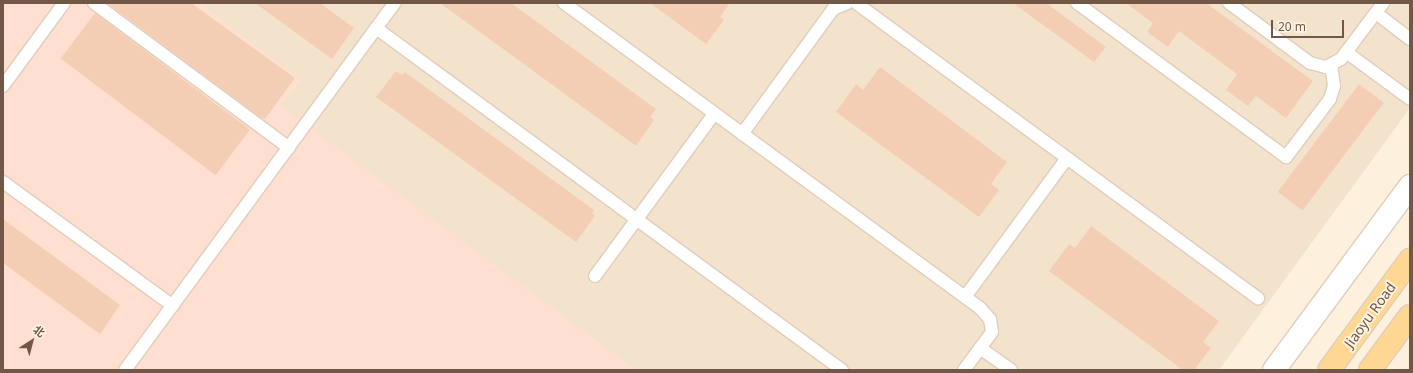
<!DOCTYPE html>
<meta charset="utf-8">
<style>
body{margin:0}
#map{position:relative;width:1413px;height:373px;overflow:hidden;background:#fdf1dd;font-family:"Noto Sans","Noto Sans SC",sans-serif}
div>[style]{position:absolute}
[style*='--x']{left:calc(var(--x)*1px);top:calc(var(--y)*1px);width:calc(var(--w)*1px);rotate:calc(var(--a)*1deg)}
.residential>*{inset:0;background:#f4e3cc}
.commercial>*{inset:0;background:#fedfd0}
.building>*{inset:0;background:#f3ceb4;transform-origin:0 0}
.roads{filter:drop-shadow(1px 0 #e0cdba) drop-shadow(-1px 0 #e0cdba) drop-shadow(0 1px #e0cdba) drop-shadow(0 -1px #e0cdba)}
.lane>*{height:12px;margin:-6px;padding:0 6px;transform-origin:6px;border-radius:6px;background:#fff}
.street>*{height:22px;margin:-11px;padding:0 11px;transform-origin:11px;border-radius:11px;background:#fff}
.primary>*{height:22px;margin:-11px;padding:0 11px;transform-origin:11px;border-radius:11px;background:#fed893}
span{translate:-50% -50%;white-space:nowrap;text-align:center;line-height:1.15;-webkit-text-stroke:3.5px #fff5e4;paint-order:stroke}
.street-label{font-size:14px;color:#725646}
.frame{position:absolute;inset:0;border:4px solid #725646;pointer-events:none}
.north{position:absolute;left:12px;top:321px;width:40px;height:40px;-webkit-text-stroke:3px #fff5e4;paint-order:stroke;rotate:36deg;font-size:11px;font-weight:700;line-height:16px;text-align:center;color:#725646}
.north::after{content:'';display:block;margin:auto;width:14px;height:18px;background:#725646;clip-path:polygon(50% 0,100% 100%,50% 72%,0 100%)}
.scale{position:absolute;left:1271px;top:20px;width:73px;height:18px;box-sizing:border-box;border:2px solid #725646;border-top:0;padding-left:5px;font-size:12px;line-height:14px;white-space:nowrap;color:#725646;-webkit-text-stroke:3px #fff5e4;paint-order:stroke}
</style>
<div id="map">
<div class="residential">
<div style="clip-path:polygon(198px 3px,1410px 3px,1410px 108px,1219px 370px,635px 370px,280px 106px,300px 80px)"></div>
</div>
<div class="commercial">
<div style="clip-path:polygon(3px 3px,198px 3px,300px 79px,281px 106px,635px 370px,3px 370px)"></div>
</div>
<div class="building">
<div style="clip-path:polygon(107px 3px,191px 3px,295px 78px,265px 119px,260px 117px)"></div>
<div style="clip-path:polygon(255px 3px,320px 3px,354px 28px,332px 59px)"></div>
<div style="clip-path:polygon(440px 3px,511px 3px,656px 109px,650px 117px,654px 120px,636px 146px)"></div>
<div style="clip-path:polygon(650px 3px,730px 3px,720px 17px,724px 20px,706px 44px)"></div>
<div style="clip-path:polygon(1013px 3px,1046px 3px,1106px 47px,1094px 62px)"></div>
<div style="clip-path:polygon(1126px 3px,1206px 3px,1313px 81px,1286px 118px,1256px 96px,1248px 106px,1226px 90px,1237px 74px,1179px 31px,1168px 47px,1147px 32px,1153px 23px)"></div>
<div style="left:95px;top:13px;width:194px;height:57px;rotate:37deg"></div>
<div style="clip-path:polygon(880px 67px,1007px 162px,991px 184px,999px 190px,979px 217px,836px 112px,856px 84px,863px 90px)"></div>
<div style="clip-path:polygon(396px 71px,402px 75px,405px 72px,594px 210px,592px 213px,595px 216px,576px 242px,376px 97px)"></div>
<div style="left:1359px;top:84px;width:31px;height:135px;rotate:37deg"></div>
<div style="clip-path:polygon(3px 219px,120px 305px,100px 334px,3px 263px)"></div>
<div style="clip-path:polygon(1091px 226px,1219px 321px,1203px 342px,1211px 348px,1194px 370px,1183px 370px,1049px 271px,1069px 244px,1075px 248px)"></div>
</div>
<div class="roads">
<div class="lane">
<div style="--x:94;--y:3;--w:243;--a:36.6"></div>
<div style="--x:564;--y:3;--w:516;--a:36.25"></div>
<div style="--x:980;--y:308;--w:15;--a:48"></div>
<div style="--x:990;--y:319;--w:13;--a:81"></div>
<div style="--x:992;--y:332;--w:47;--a:126.4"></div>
<div style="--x:856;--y:3;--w:499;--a:36.3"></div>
<div style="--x:1077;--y:3;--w:260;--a:36.4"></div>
<div style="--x:1286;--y:157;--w:73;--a:-52.8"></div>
<div style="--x:1330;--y:99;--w:14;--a:-73"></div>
<div style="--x:1334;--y:86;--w:21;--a:-98"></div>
<div style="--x:1229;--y:3;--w:101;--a:36.5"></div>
<div style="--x:1310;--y:63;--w:16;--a:14"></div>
<div style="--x:1326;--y:67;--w:17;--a:-28"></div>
<div style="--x:1341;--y:59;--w:70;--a:-53.1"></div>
<div style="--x:1376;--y:13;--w:43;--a:37.4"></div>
<div style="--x:376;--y:28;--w:578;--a:36.28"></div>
<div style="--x:1346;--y:52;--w:79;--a:36.3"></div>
<div style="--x:3;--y:86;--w:103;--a:-53.7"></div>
<div style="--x:742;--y:134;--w:155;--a:-53.9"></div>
<div style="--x:833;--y:9;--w:15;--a:-23"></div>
<div style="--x:3;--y:182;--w:210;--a:36.1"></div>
<div style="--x:595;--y:276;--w:201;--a:-53.7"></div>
<div style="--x:965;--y:297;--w:172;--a:-53.7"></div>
<div style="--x:980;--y:348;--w:38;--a:35"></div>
<div style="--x:125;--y:370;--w:456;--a:-53.7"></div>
</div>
<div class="street">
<div style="--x:1274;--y:370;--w:229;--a:-53.5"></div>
</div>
<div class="primary">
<div style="--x:1329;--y:370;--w:137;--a:-53.6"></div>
<div style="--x:1370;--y:370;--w:67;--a:-53.5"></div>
</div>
</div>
<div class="street-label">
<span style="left:1370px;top:315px;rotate:-54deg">Jiaoyu Road</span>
</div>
<div class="frame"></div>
<div class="north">北</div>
<div class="scale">20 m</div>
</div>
